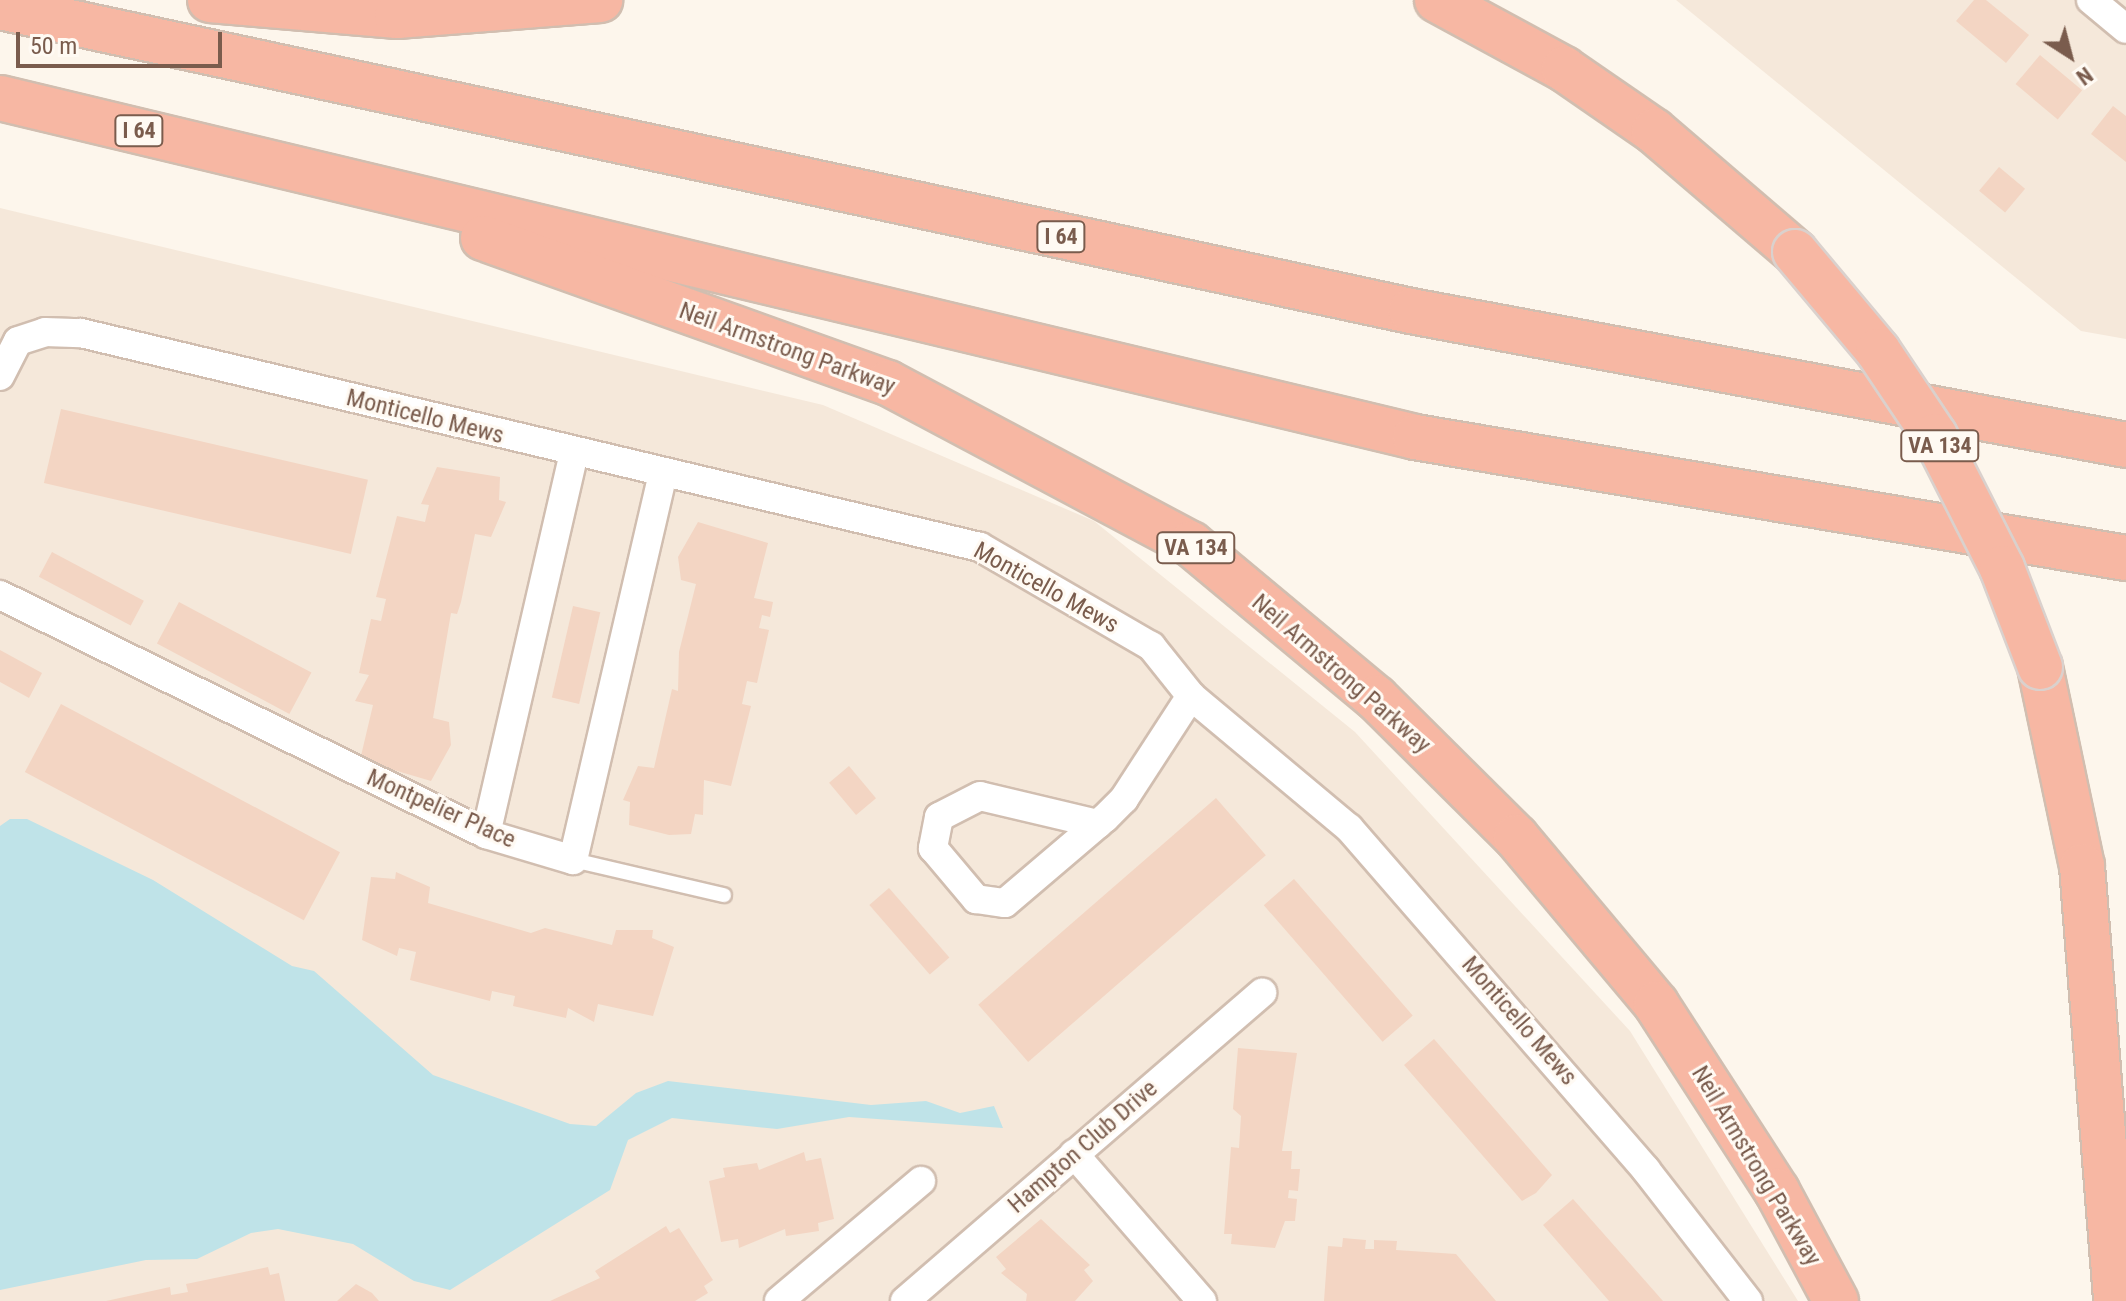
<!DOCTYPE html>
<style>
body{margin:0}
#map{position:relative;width:2126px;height:1301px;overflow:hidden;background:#fdf6ec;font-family:"Roboto Condensed",sans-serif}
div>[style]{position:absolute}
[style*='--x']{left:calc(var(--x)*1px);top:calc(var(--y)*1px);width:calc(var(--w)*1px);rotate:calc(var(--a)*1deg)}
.residential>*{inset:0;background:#f5e8da}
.water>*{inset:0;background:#bfe3e8}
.building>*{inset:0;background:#f3d5c3;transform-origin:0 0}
.roads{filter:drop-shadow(2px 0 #d1beb0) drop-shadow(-2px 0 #d1beb0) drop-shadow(0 2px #d1beb0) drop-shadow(0 -2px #d1beb0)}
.service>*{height:14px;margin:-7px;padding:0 7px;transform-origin:7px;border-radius:7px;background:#fff}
.minor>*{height:28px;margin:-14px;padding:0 14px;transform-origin:14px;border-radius:14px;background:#fff}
.motorway>*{height:44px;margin:-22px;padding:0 22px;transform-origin:22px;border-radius:22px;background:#f7b7a3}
.bridges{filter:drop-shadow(2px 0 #dad1cd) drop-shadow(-2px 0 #dad1cd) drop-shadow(0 2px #dad1cd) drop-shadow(0 -2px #dad1cd)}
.motorway-bridge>*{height:44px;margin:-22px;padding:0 22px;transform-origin:22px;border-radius:22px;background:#f7b7a3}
span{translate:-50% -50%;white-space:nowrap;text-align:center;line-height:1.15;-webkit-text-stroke:6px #fffaf3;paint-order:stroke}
.shield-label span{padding:2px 6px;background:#fffaf3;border:2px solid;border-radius:6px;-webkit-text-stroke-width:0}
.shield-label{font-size:22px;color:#7a5c4d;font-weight:700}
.street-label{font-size:24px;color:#7a5c4d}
.north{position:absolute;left:2030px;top:16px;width:80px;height:80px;-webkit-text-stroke:6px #fffaf3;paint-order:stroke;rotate:144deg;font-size:22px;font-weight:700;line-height:32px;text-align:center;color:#7a5c4d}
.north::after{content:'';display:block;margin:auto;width:28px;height:36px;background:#7a5c4d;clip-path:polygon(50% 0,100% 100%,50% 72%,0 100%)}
.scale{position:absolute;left:16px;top:32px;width:206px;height:36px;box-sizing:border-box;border:4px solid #7a5c4d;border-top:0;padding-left:10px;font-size:24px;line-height:28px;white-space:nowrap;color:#7a5c4d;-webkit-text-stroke:6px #fffaf3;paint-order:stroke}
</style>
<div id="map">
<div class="residential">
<div style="clip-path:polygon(1676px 0,2126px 0,2126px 339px,2081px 331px)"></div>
<div style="clip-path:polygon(0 208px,823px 405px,1094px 521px,1355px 732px,1630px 1031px,1798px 1301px,0 1301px)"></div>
</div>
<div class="water">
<div style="clip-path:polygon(10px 819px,27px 819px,153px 880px,292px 966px,314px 971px,433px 1075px,570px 1124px,596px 1126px,636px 1093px,668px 1081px,871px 1105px,926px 1101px,960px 1113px,994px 1106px,1003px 1128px,849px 1117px,777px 1129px,672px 1118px,628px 1140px,610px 1190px,450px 1290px,414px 1281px,353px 1244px,278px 1229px,251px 1233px,197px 1259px,146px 1260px,0 1290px,0 826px)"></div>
</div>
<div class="building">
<div style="clip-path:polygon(1974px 0,1986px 0,2029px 35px,2006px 63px,1956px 21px)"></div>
<div style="left:2040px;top:55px;width:55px;height:38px;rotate:40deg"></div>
<div style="clip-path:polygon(2113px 106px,2126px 116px,2126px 162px,2091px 134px)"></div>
<div style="left:1999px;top:167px;width:34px;height:31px;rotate:40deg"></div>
<div style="left:61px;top:409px;width:315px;height:76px;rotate:13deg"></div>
<div style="clip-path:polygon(437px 467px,500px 477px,499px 500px,506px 502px,491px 537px,475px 534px,461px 602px,457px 614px,451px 613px,433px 718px,449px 722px,451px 745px,431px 781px,360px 760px,373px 705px,355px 701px,369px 675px,359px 673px,371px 619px,381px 621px,386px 599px,376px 597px,397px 516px,425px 522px,429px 505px,421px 504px)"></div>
<div style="clip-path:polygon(698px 522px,768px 543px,754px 598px,773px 602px,770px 617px,762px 615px,759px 628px,769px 630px,757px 683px,747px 681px,742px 704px,751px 706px,731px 786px,704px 780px,703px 815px,695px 814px,691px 834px,669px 835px,629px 825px,630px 802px,623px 800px,638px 766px,654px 768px,672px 689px,678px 691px,679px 652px,696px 584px,681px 580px,678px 557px)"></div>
<div style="left:52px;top:552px;width:104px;height:28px;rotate:28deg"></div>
<div style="left:179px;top:602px;width:150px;height:47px;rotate:28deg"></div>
<div style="left:573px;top:606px;width:28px;height:94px;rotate:13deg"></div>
<div style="clip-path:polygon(0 650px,42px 673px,29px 698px,0 682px)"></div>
<div style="left:61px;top:704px;width:316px;height:77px;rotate:28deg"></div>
<div style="left:849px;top:766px;width:42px;height:26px;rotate:50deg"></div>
<div style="left:1216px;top:798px;width:76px;height:315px;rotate:49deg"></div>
<div style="clip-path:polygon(396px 872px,430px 887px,428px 903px,531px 933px,545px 928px,612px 945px,616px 930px,653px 930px,652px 938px,674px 947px,653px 1016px,598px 1004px,594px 1022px,568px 1008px,566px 1018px,513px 1006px,515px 996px,492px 991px,490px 1001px,410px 980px,416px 952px,399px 948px,397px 956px,362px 940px,371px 877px,395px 879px)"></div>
<div style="left:1294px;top:879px;width:181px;height:40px;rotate:49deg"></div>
<div style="left:889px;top:888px;width:92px;height:26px;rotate:49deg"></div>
<div style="clip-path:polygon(1434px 1039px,1552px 1175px,1536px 1193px,1522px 1201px,1404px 1065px)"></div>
<div style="clip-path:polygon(1238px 1048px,1297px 1053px,1282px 1151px,1292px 1151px,1291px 1169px,1300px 1169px,1298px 1191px,1289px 1190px,1288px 1198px,1297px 1199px,1295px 1221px,1285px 1221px,1275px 1248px,1231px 1244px,1232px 1234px,1224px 1234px,1231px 1147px,1239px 1148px,1241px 1116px,1233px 1109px)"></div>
<div style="clip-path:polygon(804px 1152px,806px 1161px,821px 1158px,834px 1219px,818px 1223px,819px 1231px,786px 1236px,785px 1229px,739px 1248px,738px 1239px,721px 1242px,709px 1181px,725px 1177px,723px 1168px,757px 1163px,759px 1170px)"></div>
<div style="clip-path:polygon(1573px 1199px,1663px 1301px,1609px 1301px,1543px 1225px)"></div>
<div style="clip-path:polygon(1041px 1219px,1090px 1265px,1084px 1270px,1093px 1281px,1075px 1301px,1026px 1301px,1027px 1294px,1001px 1273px,1006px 1269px,996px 1257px)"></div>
<div style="clip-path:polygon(666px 1226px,670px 1233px,679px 1228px,713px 1280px,704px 1286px,708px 1293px,695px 1301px,550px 1301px,600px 1278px,595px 1271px)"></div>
<div style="clip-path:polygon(1343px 1238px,1366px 1240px,1365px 1249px,1374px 1249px,1374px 1240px,1397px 1241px,1396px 1250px,1456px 1254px,1496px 1301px,1507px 1301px,1324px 1301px,1328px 1246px,1342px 1247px)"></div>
<div style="clip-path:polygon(268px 1267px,270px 1275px,279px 1273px,285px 1301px,106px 1301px,170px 1287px,171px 1295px,188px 1292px,186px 1284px)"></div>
<div style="clip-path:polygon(356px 1284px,372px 1293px,379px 1301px,337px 1301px)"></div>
</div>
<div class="roads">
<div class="service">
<div style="--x:573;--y:860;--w:155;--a:13.1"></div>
</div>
<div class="minor">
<div style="--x:2091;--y:0;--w:45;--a:39.6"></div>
<div style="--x:0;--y:376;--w:39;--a:-63"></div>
<div style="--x:18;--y:341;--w:28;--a:-18"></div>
<div style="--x:45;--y:332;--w:36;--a:2"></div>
<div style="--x:81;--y:333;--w:924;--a:13.39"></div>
<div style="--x:980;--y:547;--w:198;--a:30.1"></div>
<div style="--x:1151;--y:646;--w:64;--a:51.3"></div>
<div style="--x:1191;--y:696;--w:206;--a:39.9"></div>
<div style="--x:1349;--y:828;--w:453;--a:49"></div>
<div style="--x:1646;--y:1170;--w:166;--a:52.1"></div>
<div style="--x:0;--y:595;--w:542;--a:26.19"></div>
<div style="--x:486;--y:834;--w:91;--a:16.6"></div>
<div style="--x:573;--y:860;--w:396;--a:-76.9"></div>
<div style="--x:1098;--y:824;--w:121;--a:-166.7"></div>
<div style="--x:980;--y:796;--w:46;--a:152.9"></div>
<div style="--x:939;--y:817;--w:32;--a:101"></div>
<div style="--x:933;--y:848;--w:67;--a:49.9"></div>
<div style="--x:976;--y:899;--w:29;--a:8"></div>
<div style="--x:1005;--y:903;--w:131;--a:-40.4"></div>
<div style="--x:1105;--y:818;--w:27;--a:-45"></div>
<div style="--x:1124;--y:799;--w:123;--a:-57"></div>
<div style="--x:486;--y:834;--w:391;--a:-77"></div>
<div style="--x:1074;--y:1154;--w:195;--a:49"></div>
<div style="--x:779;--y:1301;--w:186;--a:-40.2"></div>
<div style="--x:905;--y:1301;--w:472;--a:-40.8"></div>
</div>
<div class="motorway">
<div style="--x:210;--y:0;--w:188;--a:4.9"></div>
<div style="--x:397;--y:16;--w:204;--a:-4.5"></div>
<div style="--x:1437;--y:0;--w:145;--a:28.5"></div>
<div style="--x:1564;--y:69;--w:109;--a:34.6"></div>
<div style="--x:1654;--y:131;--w:186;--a:40.6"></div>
<div style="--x:0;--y:7;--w:1443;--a:12.16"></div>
<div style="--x:1411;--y:311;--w:727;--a:10.61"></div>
<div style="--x:0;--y:98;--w:1455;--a:13.47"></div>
<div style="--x:1415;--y:437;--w:721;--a:9.66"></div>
<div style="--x:483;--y:238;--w:430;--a:19.7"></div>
<div style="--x:888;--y:383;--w:343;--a:28"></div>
<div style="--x:1191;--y:544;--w:241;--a:39.8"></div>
<div style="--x:1376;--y:698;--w:197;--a:44.8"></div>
<div style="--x:1516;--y:837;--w:218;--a:50"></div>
<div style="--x:1656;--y:1004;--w:223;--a:57.1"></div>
<div style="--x:1777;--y:1191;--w:125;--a:61.8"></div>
<div style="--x:2040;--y:667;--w:203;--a:78.1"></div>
<div style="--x:2082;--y:866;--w:436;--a:85.5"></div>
</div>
</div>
<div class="bridges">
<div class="motorway-bridge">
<div style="--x:1795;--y:252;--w:129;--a:50"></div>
<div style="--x:1878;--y:351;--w:102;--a:56.2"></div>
<div style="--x:1935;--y:436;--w:148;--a:63.1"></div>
<div style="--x:2002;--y:568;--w:106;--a:69"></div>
</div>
</div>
<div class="shield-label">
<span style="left:139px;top:131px">I 64</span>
<span style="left:1061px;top:237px">I 64</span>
<span style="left:1940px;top:446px">VA 134</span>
<span style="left:1196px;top:548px">VA 134</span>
</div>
<div class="street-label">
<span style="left:787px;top:349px;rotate:20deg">Neil Armstrong Parkway</span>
<span style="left:425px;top:417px;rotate:14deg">Monticello Mews</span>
<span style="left:1046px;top:588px;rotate:29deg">Monticello Mews</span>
<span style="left:1341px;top:674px;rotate:41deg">Neil Armstrong Parkway</span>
<span style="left:441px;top:809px;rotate:24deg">Montpelier Place</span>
<span style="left:1519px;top:1021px;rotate:49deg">Monticello Mews</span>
<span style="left:1083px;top:1147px;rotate:-41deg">Hampton Club Drive</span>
<span style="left:1756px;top:1166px;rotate:59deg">Neil Armstrong Parkway</span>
</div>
<div class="north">N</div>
<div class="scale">50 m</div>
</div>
